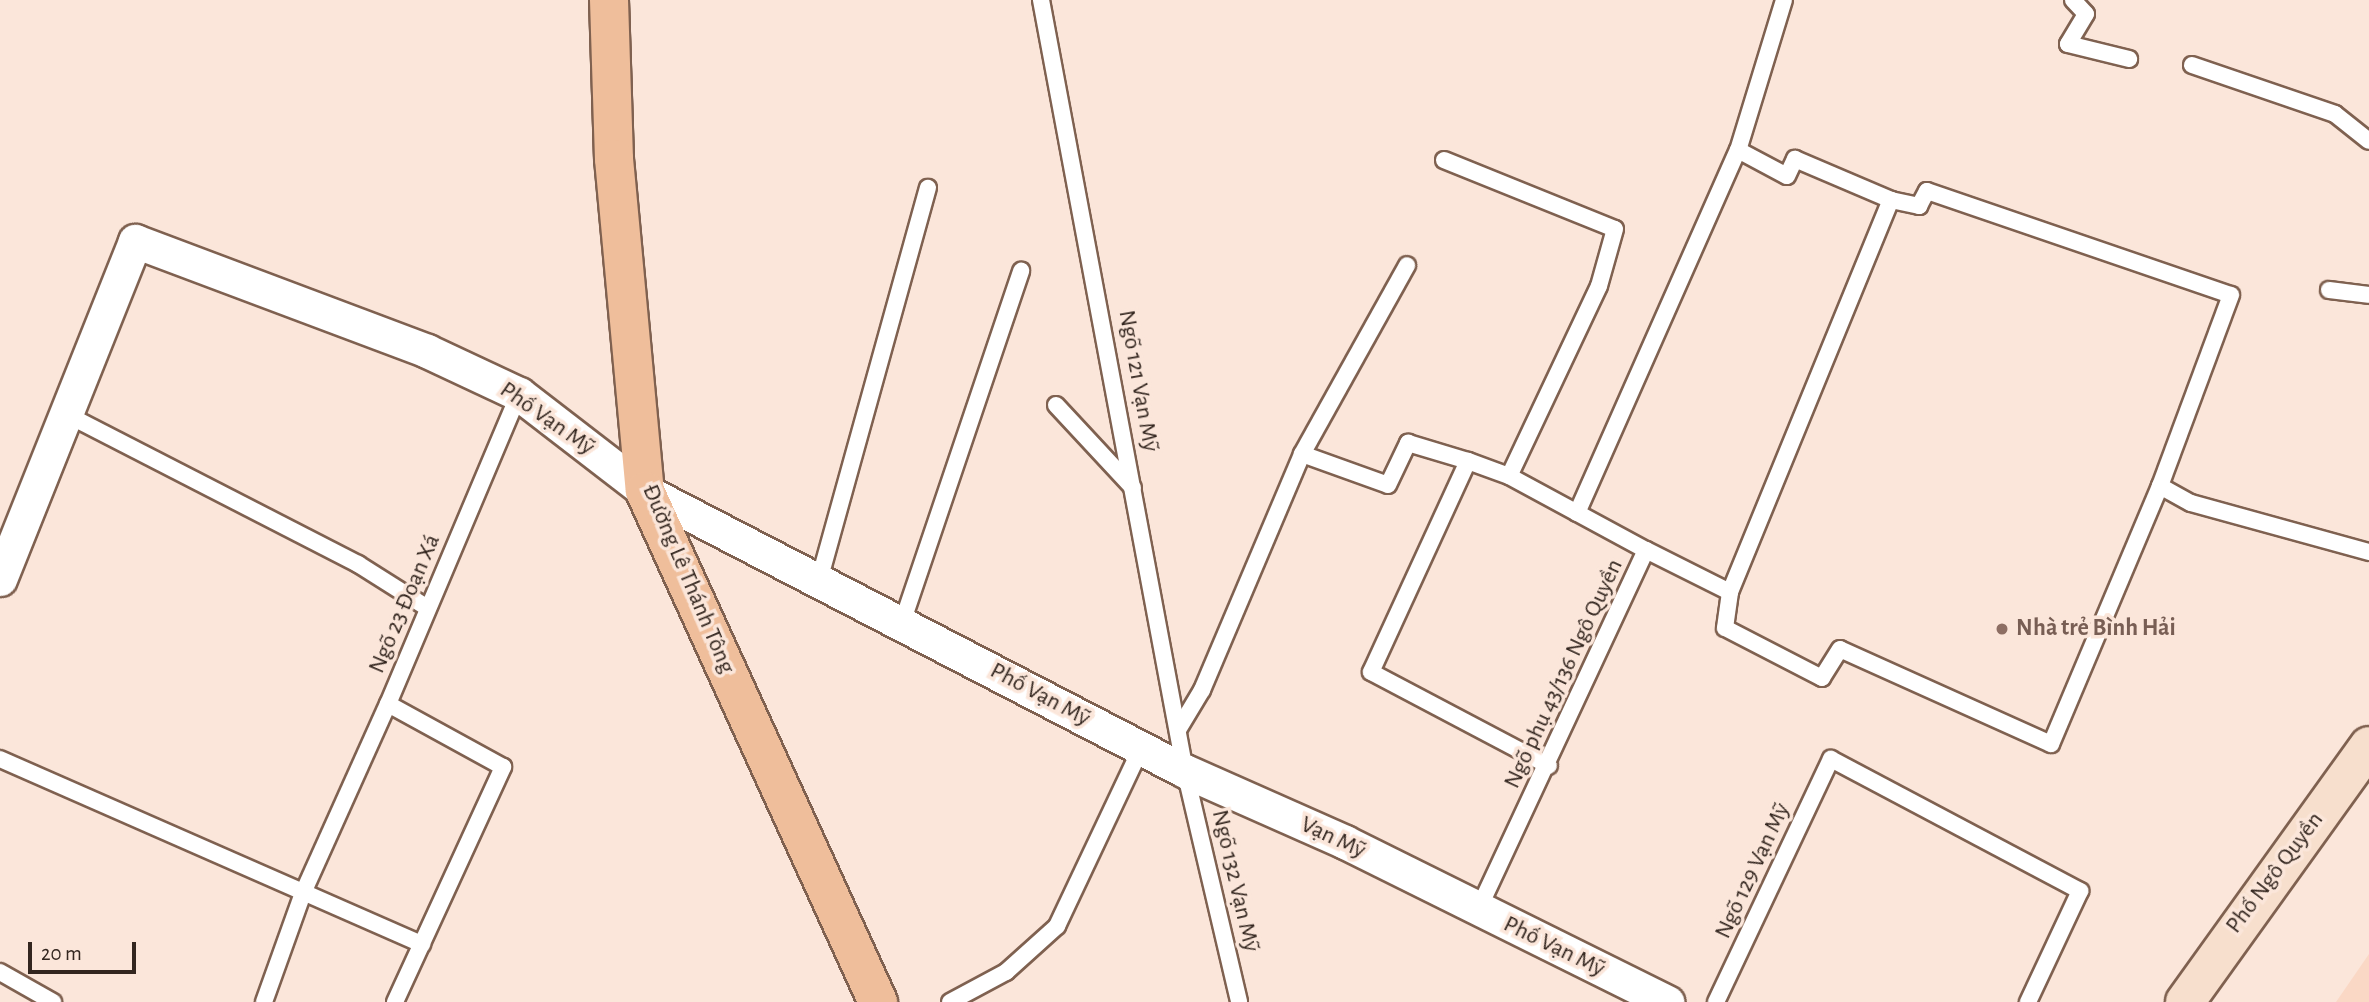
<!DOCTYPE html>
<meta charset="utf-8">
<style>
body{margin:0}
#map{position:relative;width:2369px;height:1002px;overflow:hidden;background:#fbe6da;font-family:"Alegreya Sans",sans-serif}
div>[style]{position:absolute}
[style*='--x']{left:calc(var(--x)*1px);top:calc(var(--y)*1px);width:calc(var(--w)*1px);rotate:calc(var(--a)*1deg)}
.built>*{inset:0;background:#fad8c5}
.roads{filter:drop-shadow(2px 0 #7f6150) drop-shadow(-2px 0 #7f6150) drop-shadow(0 2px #7f6150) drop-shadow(0 -2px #7f6150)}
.lane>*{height:16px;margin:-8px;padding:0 8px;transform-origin:8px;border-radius:8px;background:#fff}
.street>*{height:33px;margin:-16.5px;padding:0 16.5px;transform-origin:16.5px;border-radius:16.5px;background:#fff}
.secondary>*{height:38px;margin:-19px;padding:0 19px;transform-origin:19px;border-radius:19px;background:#f7dfcd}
.primary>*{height:38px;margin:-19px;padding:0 19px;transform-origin:19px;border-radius:19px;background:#efbe9b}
.dots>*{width:19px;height:19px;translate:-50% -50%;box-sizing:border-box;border:4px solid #fbe6da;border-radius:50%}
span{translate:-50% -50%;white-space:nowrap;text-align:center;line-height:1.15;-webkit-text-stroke:7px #fbe6da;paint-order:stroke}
.street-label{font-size:24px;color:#33261f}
.education-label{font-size:24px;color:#785e54;font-weight:700}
.left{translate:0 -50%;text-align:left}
.scale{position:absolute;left:28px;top:942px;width:108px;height:32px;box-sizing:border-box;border:4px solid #33261f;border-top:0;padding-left:9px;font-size:21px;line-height:24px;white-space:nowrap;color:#33261f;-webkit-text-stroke:5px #fbe6da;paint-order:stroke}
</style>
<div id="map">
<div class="built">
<div style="clip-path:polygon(2369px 954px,2369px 1002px,2336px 1002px)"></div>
</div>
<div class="roads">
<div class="lane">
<div style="--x:1041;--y:0;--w:784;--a:79.42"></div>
<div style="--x:1185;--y:771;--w:237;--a:76.8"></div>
<div style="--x:1784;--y:0;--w:157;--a:107"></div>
<div style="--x:1738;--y:150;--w:55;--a:28"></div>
<div style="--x:1787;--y:176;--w:19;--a:-65"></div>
<div style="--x:1795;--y:159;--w:104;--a:23.1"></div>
<div style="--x:2073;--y:0;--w:19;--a:47"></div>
<div style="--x:2086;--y:14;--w:35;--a:121"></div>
<div style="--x:2068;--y:44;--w:63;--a:13.8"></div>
<div style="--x:2192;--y:65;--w:151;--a:18.9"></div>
<div style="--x:2335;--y:114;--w:43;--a:38.5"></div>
<div style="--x:1444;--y:160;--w:184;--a:22"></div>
<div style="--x:1615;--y:229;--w:59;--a:105.7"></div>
<div style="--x:1599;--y:286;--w:210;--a:115.3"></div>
<div style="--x:1509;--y:476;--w:156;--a:28.4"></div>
<div style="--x:1646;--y:550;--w:398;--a:115"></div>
<div style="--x:2329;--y:290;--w:40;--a:7.1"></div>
<div style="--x:1056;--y:405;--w:113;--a:47.1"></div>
<div style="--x:64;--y:413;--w:331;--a:27.2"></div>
<div style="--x:358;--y:564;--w:80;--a:32.3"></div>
<div style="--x:1302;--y:454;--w:91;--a:19.8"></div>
<div style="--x:1388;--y:485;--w:47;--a:-64.5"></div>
<div style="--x:1408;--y:443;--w:63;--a:16.7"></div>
<div style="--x:1509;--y:476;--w:44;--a:-159.9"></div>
<div style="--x:1468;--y:461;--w:232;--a:114.7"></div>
<div style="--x:1371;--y:672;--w:201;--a:27.8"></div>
<div style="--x:2160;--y:486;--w:35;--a:29"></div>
<div style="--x:2191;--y:503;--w:185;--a:15.4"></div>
<div style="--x:1577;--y:513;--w:397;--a:-66.1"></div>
<div style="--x:1646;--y:550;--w:94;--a:26.6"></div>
<div style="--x:1730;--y:592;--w:424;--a:-67.7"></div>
<div style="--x:1891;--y:200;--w:29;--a:12"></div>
<div style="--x:1919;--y:206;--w:17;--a:-62"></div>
<div style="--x:1927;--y:191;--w:321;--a:18.9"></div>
<div style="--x:2231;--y:295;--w:204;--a:110.4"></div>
<div style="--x:2160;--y:486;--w:280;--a:112.9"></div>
<div style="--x:2051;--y:744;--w:231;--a:-155.8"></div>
<div style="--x:1840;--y:649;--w:34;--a:122"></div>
<div style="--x:1822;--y:678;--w:109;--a:-152.7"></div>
<div style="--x:1725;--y:628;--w:36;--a:-82"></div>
<div style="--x:820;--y:577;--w:404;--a:-74.5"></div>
<div style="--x:902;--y:623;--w:372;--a:-71.3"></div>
<div style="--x:1178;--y:730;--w:47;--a:-59"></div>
<div style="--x:1202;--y:690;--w:256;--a:-67"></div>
<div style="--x:1302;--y:454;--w:216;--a:-60.9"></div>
<div style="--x:0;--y:759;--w:461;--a:23.7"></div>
<div style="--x:0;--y:972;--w:61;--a:29.5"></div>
<div style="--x:264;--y:1002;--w:116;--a:-70.3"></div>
<div style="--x:303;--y:893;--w:207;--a:-65.8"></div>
<div style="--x:395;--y:1002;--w:259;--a:-65.3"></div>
<div style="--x:503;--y:767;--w:131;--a:-151.3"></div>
<div style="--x:388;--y:704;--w:337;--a:-67.1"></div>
<div style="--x:950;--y:1002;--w:64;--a:-28.2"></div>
<div style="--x:1006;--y:972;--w:69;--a:-42"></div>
<div style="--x:1057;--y:926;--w:197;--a:-64.7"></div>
<div style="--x:1716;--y:1002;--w:269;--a:-64.7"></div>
<div style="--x:1831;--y:759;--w:282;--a:27.9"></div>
<div style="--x:2080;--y:891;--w:123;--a:115.1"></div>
</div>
<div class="street">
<div style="--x:0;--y:579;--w:364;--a:-68.2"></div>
<div style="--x:135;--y:241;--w:312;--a:20.6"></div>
<div style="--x:427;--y:351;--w:102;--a:25.1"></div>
<div style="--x:519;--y:394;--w:159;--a:37.6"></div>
<div style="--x:645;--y:491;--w:608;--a:27.41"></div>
<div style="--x:1185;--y:771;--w:175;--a:23.9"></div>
<div style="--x:1345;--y:842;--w:360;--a:26.4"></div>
</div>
<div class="secondary">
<div style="--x:2185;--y:1002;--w:315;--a:-54.3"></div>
</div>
<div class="primary">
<div style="--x:609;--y:0;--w:159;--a:88.2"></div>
<div style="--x:614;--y:159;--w:333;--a:84.7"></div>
<div style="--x:645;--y:491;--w:562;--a:65.49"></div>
</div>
</div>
<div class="dots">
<div style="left:2002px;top:629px;background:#8d6e63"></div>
</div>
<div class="street-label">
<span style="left:1138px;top:381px;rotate:80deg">Ngõ 121 Vạn Mỹ</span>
<span style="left:547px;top:419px;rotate:35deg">Phố Vạn Mỹ</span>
<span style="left:688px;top:579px;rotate:67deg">Đường Lê Thánh Tông</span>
<span style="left:405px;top:604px;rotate:-67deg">Ngõ 23 Đoạn Xá</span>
<span style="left:1564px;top:674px;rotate:-65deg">Ngõ phụ 43/136 Ngô Quyền</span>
<span style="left:1040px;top:695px;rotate:28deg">Phố Vạn Mỹ</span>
<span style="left:1333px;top:838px;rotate:25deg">Vạn Mỹ</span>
<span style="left:1753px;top:871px;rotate:-65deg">Ngõ 129 Vạn Mỹ</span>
<span style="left:2275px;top:873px;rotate:-53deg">Phố Ngô Quyền</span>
<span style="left:1235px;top:881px;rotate:77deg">Ngõ 132 Vạn Mỹ</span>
<span style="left:1554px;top:947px;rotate:26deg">Phố Vạn Mỹ</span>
</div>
<div class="education-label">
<span class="left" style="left:2016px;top:629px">Nhà trẻ Bình Hải</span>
</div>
<div class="scale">20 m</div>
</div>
